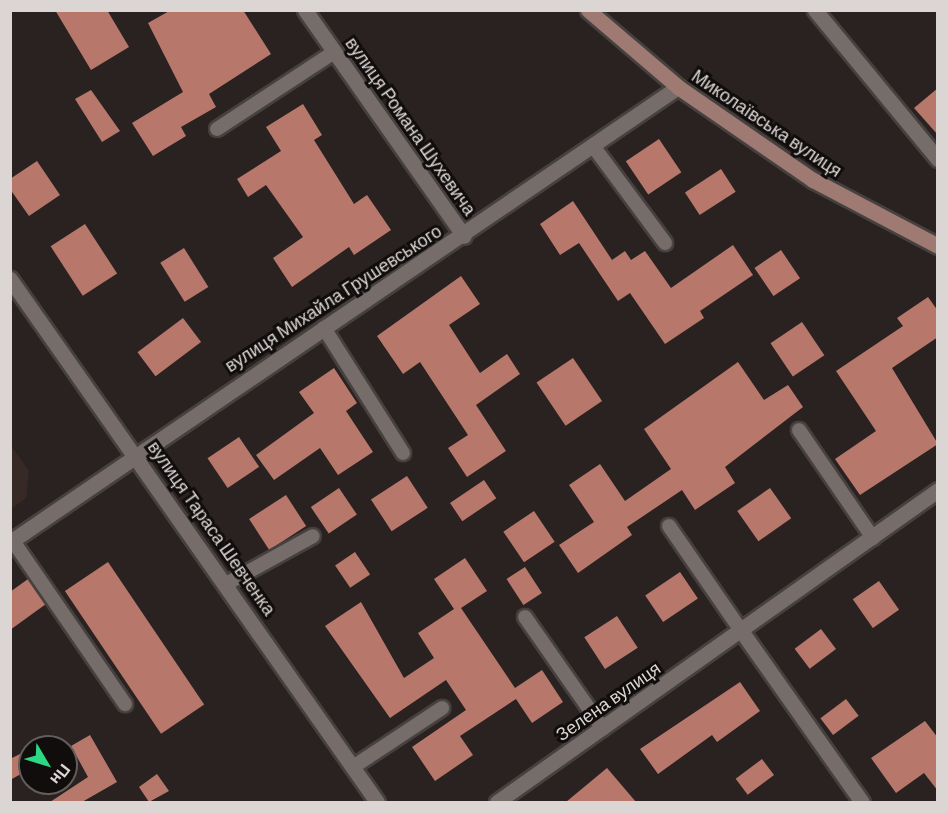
<!DOCTYPE html>
<meta charset="utf-8">
<style>
body{margin:0}
#map{position:relative;width:948px;height:813px;overflow:hidden;background:#2a2221;font-family:Barlow,sans-serif}
div>[style]{position:absolute}
[style*='--x']{left:calc(var(--x)*1px);top:calc(var(--y)*1px);width:calc(var(--w)*1px);rotate:calc(var(--a)*1deg)}
.built>*{inset:0;background:#372926}
.building>*{inset:0;background:#b7786b;transform-origin:0 0}
.roads{filter:drop-shadow(2px 0 #46413f) drop-shadow(-2px 0 #46413f) drop-shadow(0 2px #46413f) drop-shadow(0 -2px #46413f)}
.service>*{height:14px;margin:-7px;padding:0 7px;transform-origin:7px;border-radius:7px;background:#766c6a}
.minor>*{height:15px;margin:-7.5px;padding:0 7.5px;transform-origin:7.5px;border-radius:7.5px;background:#766c6a}
.secondary>*{height:15px;margin:-7.5px;padding:0 7.5px;transform-origin:7.5px;border-radius:7.5px;background:#9e7a72}
span{translate:-50% -50%;white-space:nowrap;text-align:center;line-height:1.15;-webkit-text-stroke:6px #100d0c;paint-order:stroke}
.street-label{font-size:18px;color:#dbd6d4}
.frame{position:absolute;inset:0;border:12px solid #dbd6d4;pointer-events:none}
.north{position:absolute;left:18px;top:735px;width:60px;height:60px;box-sizing:border-box;background:#100d0c;border:2px solid #615d5c;border-radius:50%;rotate:128deg;font-size:16px;font-weight:700;line-height:24px;text-align:center;color:#dbd6d4}
.north::after{content:'';display:block;margin:auto;width:21px;height:27px;background:#2cd884;clip-path:polygon(50% 0,100% 100%,50% 72%,0 100%)}
</style>
<div id="map">
<div class="built">
<div style="clip-path:polygon(10px 444px,29px 471px,26px 498px,11px 509px)"></div>
</div>
<div class="building">
<div style="clip-path:polygon(55px 10px,107px 10px,129px 47px,91px 70px)"></div>
<div style="clip-path:polygon(171px 10px,243px 10px,271px 54px,209px 94px,216px 107px,181px 127px,186px 136px,153px 156px,132px 123px,183px 92px,148px 23px)"></div>
<div style="clip-path:polygon(938px 88px,938px 135px,914px 108px)"></div>
<div style="clip-path:polygon(91px 90px,120px 131px,102px 142px,75px 99px)"></div>
<div style="clip-path:polygon(303px 104px,322px 135px,314px 140px,354px 204px,367px 195px,391px 230px,354px 255px,349px 247px,292px 287px,273px 258px,303px 237px,266px 185px,248px 197px,237px 179px,281px 151px,266px 127px)"></div>
<div style="left:659px;top:139px;width:40px;height:40px;rotate:56deg"></div>
<div style="clip-path:polygon(37px 161px,60px 195px,29px 216px,10px 189px,10px 179px)"></div>
<div style="left:721px;top:169px;width:27px;height:43px;rotate:57deg"></div>
<div style="clip-path:polygon(573px 201px,612px 260px,625px 251px,631px 260px,645px 251px,671px 288px,733px 245px,753px 275px,700px 311px,704px 318px,665px 344px,630px 293px,618px 301px,579px 243px,560px 255px,540px 224px)"></div>
<div style="left:85px;top:224px;width:59px;height:41px;rotate:57deg"></div>
<div style="left:184px;top:248px;width:46px;height:28px;rotate:58deg"></div>
<div style="left:781px;top:250px;width:34px;height:32px;rotate:56deg"></div>
<div style="clip-path:polygon(461px 276px,480px 304px,449px 325px,480px 373px,507px 354px,520px 374px,476px 405px,506px 451px,467px 477px,448px 448px,468px 435px,420px 362px,403px 374px,377px 336px)"></div>
<div style="clip-path:polygon(928px 297px,938px 311px,938px 337px,892px 368px,938px 444px,860px 495px,835px 459px,876px 431px,836px 371px,903px 326px,897px 318px)"></div>
<div style="left:183px;top:318px;width:30px;height:57px;rotate:53deg"></div>
<div style="left:802px;top:322px;width:40px;height:38px;rotate:56deg"></div>
<div style="left:573px;top:358px;width:52px;height:44px;rotate:56deg"></div>
<div style="clip-path:polygon(738px 362px,764px 400px,788px 385px,803px 407px,725px 467px,735px 483px,695px 510px,682px 490px,627px 527px,632px 535px,578px 573px,559px 545px,594px 522px,569px 485px,600px 464px,625px 501px,671px 469px,644px 429px)"></div>
<div style="clip-path:polygon(334px 368px,357px 403px,346px 411px,373px 452px,338px 475px,320px 448px,274px 480px,256px 455px,314px 413px,299px 392px)"></div>
<div style="left:239px;top:437px;width:36px;height:38px;rotate:56deg"></div>
<div style="left:407px;top:476px;width:38px;height:43px;rotate:57deg"></div>
<div style="left:484px;top:480px;width:22px;height:41px;rotate:56deg"></div>
<div style="left:339px;top:488px;width:32px;height:34px;rotate:56deg"></div>
<div style="left:770px;top:488px;width:37px;height:40px;rotate:55deg"></div>
<div style="left:286px;top:495px;width:37px;height:44px;rotate:57deg"></div>
<div style="left:534px;top:511px;width:37px;height:37px;rotate:56deg"></div>
<div style="left:355px;top:552px;width:27px;height:24px;rotate:56deg"></div>
<div style="clip-path:polygon(465px 558px,487px 591px,461px 608px,515px 688px,542px 670px,563px 702px,532px 723px,516px 699px,460px 736px,473px 755px,435px 781px,412px 747px,466px 710px,446px 680px,390px 718px,325px 626px,361px 602px,404px 678px,434px 658px,418px 633px,454px 609px,434px 579px)"></div>
<div style="left:108px;top:562px;width:172px;height:52px;rotate:56deg"></div>
<div style="left:525px;top:567px;width:31px;height:22px;rotate:57deg"></div>
<div style="left:680px;top:572px;width:32px;height:42px;rotate:56deg"></div>
<div style="clip-path:polygon(28px 579px,46px 604px,10px 630px,10px 592px)"></div>
<div style="left:879px;top:581px;width:35px;height:32px;rotate:55deg"></div>
<div style="left:617px;top:616px;width:38px;height:39px;rotate:57deg"></div>
<div style="left:821px;top:629px;width:25px;height:33px;rotate:53deg"></div>
<div style="clip-path:polygon(740px 682px,760px 711px,717px 742px,712px 735px,658px 774px,640px 749px)"></div>
<div style="left:846px;top:699px;width:21px;height:32px;rotate:53deg"></div>
<div style="clip-path:polygon(925px 721px,938px 738px,938px 791px,924px 773px,896px 793px,871px 758px)"></div>
<div style="clip-path:polygon(90px 735px,117px 782px,82px 802px,50px 802px,88px 777px,71px 746px)"></div>
<div style="clip-path:polygon(30px 749px,30px 769px,10px 780px,10px 759px)"></div>
<div style="left:762px;top:759px;width:20px;height:33px;rotate:53deg"></div>
<div style="clip-path:polygon(607px 768px,636px 802px,566px 802px)"></div>
<div style="clip-path:polygon(157px 774px,169px 791px,149px 802px,139px 787px)"></div>
</div>
<div class="roads">
<div class="service">
<div style="--x:217;--y:129;--w:140;--a:-33.3"></div>
<div style="--x:593;--y:146;--w:121;--a:53.4"></div>
<div style="--x:324;--y:328;--w:148;--a:57.7"></div>
<div style="--x:799;--y:430;--w:131;--a:55.6"></div>
<div style="--x:669;--y:526;--w:129;--a:55.4"></div>
<div style="--x:13;--y:541;--w:198;--a:55.5"></div>
<div style="--x:226;--y:584;--w:99;--a:-28.9"></div>
<div style="--x:525;--y:617;--w:136;--a:55.1"></div>
<div style="--x:353;--y:767;--w:107;--a:-33.5"></div>
</div>
<div class="minor">
<div style="--x:305;--y:10;--w:276;--a:54.9"></div>
<div style="--x:815;--y:10;--w:193;--a:50.5"></div>
<div style="--x:10;--y:279;--w:639;--a:54.94"></div>
<div style="--x:10;--y:542;--w:808;--a:-34.26"></div>
<div style="--x:742;--y:632;--w:208;--a:54.8"></div>
<div style="--x:497;--y:802;--w:540;--a:-35.28"></div>
</div>
<div class="secondary">
<div style="--x:588;--y:10;--w:118;--a:40.5"></div>
<div style="--x:678;--y:87;--w:164;--a:34.6"></div>
<div style="--x:813;--y:180;--w:141;--a:27.8"></div>
</div>
</div>
<div class="street-label">
<span style="left:767px;top:123px;rotate:34deg">Миколаївська вулиця</span>
<span style="left:411px;top:126px;rotate:55deg">вулиця Романа Шухевича</span>
<span style="left:333px;top:298px;rotate:-33deg">вулиця Михайла Грушевського</span>
<span style="left:212px;top:528px;rotate:55deg">вулиця Тараса Шевченка</span>
<span style="left:608px;top:701px;rotate:-35deg">Зелена вулиця</span>
</div>
<div class="frame"></div>
<div class="north">Пн</div>
</div>
